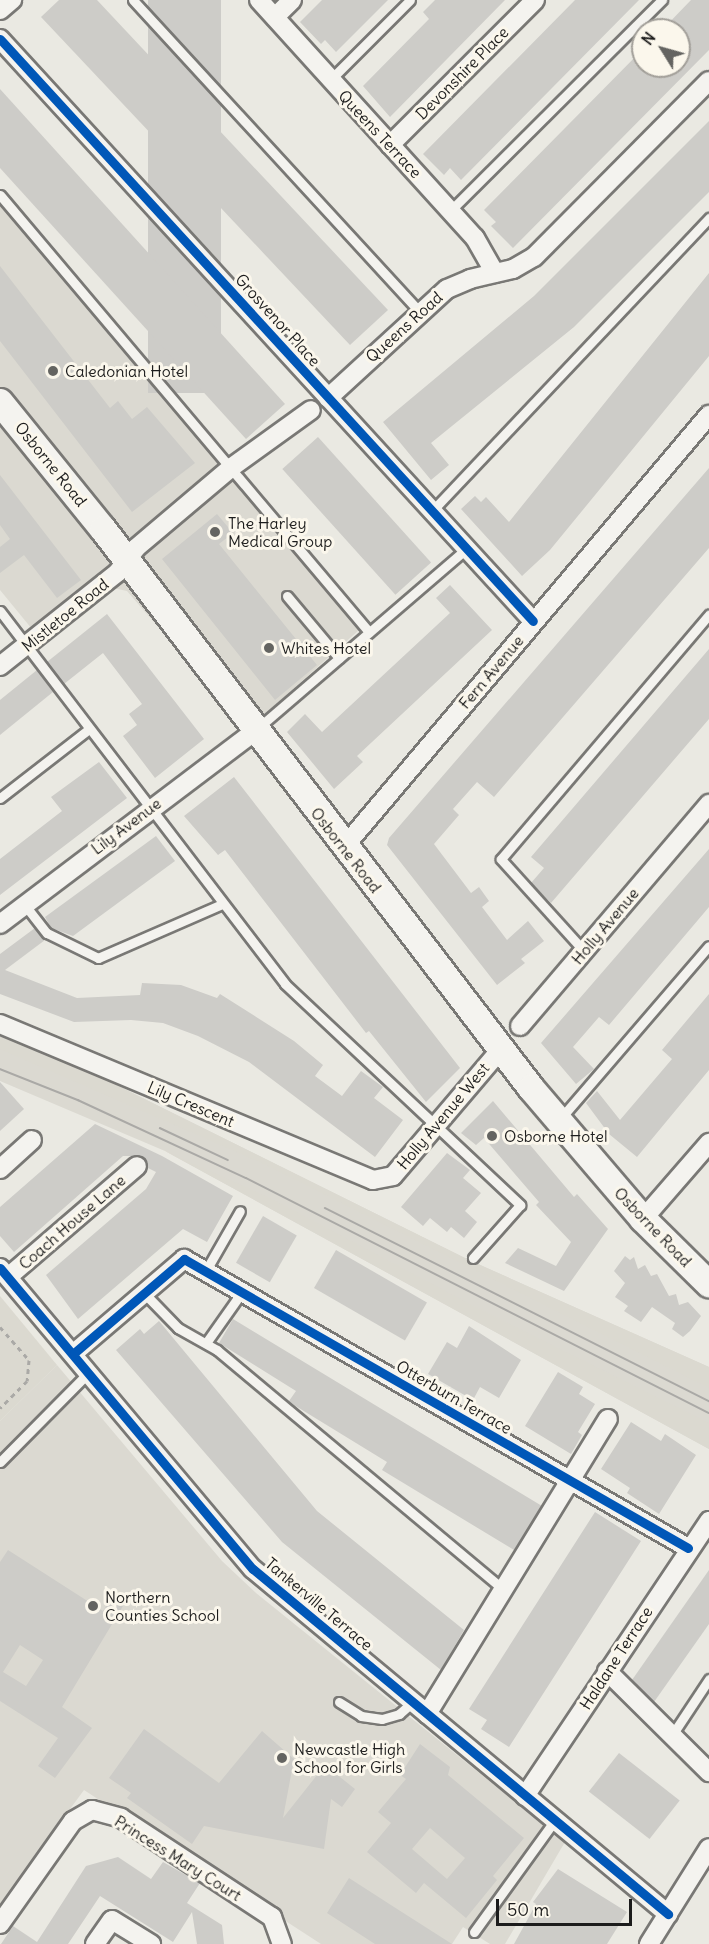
<!DOCTYPE html>
<style>
body{margin:0}
#map{position:relative;width:709px;height:1944px;overflow:hidden;background:#eae9e2;font-family:Delius,sans-serif}
div>[style]{position:absolute}
[style*='--x']{left:calc(var(--x)*1px);top:calc(var(--y)*1px);width:calc(var(--w)*1px);rotate:calc(var(--a)*1deg)}
.built>*{inset:0;background:#dbd9d1}
.green>*{inset:0;background:#dbd9d0}
.building>*{inset:0;background:#cdccc8;transform-origin:0 0}
.path>*{height:3px;margin-top:-1.5px;transform-origin:0;background:repeating-linear-gradient(90deg,#aaa9a6 0 4.5px,transparent 0 9px)}
.roads{filter:drop-shadow(2px 0 #797875) drop-shadow(-2px 0 #797875) drop-shadow(0 2px #797875) drop-shadow(0 -2px #797875)}
.service>*{height:9px;margin:-4.5px;padding:0 4.5px;transform-origin:4.5px;border-radius:4.5px;background:#f4f3ef}
.minor>*{height:18px;margin:-9px;padding:0 9px;transform-origin:9px;border-radius:9px;background:#f4f3ef}
.secondary>*{height:26px;margin:-13px;padding:0 13px;transform-origin:13px;border-radius:13px;background:#f4f3ef}
.tram>*{height:1.5px;margin:-0.75px;padding:0 0.75px;transform-origin:0.75px;border-radius:0.75px;background:#aaa9a6}
.cycleway>*{height:9px;margin:-4.5px;padding:0 4.5px;transform-origin:4.5px;border-radius:4.5px;background:#0057b8}
.dots>*{width:16px;height:16px;translate:-50% -50%;box-sizing:border-box;border:3px solid #fbf7ec;border-radius:50%}
span{translate:-50% -50%;white-space:nowrap;text-align:center;line-height:1.15;-webkit-text-stroke:6px #fbf7ec;paint-order:stroke}
.street-label{font-size:16px;color:#1c1c1c}
.poi-label{font-size:16px;color:#1c1c1c}
.left{translate:0 -50%;text-align:left}
.north{position:absolute;left:631px;top:18px;width:60px;height:60px;box-sizing:border-box;background:#fbf7ec;border:2px solid #a29f99;border-radius:50%;rotate:307deg;font-size:16px;font-weight:700;line-height:24px;text-align:center;color:#1c1c1c}
.north::after{content:'';display:block;margin:auto;width:21px;height:27px;background:#646461;clip-path:polygon(50% 0,100% 100%,50% 72%,0 100%)}
.scale{position:absolute;left:496px;top:1899px;width:136px;height:27px;box-sizing:border-box;border:3px solid #1c1c1c;border-top:0;padding-left:8px;font-size:18px;line-height:21px;white-space:nowrap;color:#1c1c1c;-webkit-text-stroke:4px #fbf7ec;paint-order:stroke}
</style>
<div id="map">
<div class="built">
<div style="clip-path:polygon(0 203px,359px 630px,247px 730px,127px 591px,89px 583px,32px 629px,0 590px)"></div>
<div style="clip-path:polygon(0 1036px,82px 1068px,469px 1260px,709px 1367px,709px 1449px,165px 1151px,0 1081px)"></div>
<div style="clip-path:polygon(57px 1365px,222px 1561px,256px 1593px,565px 1842px,505px 1944px,490px 1944px,463px 1927px,452px 1944px,321px 1944px,84px 1790px,0 1904px,0 1421px)"></div>
</div>
<div class="green">
<div style="clip-path:polygon(0 1036px,82px 1068px,469px 1260px,709px 1367px,709px 1388px,262px 1163px,0 1049px)"></div>
<div style="clip-path:polygon(165px 1151px,272px 1199px,472px 1305px,709px 1423px,709px 1449px)"></div>
<div style="clip-path:polygon(0 1296px,57px 1365px,0 1421px)"></div>
</div>
<div class="building">
<div style="clip-path:polygon(59px 0,97px 0,388px 310px,350px 345px,41px 17px)"></div>
<div style="left:148px;top:0;width:73px;height:393px"></div>
<div style="clip-path:polygon(322px 0,388px 0,336px 52px,325px 40px,321px 44px,300px 22px)"></div>
<div style="clip-path:polygon(435px 0,505px 0,390px 117px,363px 86px,429px 19px,423px 12px)"></div>
<div style="clip-path:polygon(575px 0,639px 0,461px 180px,450px 168px,444px 175px,423px 154px)"></div>
<div style="clip-path:polygon(691px 0,709px 0,709px 50px,513px 248px,491px 226px,496px 222px,484px 210px,643px 49px,643px 66px,679px 66px,679px 30px,662px 30px)"></div>
<div style="clip-path:polygon(0 89px,285px 404px,246px 439px,0 168px)"></div>
<div style="clip-path:polygon(709px 121px,709px 192px,574px 327px,431px 443px,449px 465px,431px 480px,383px 422px,534px 296px)"></div>
<div style="clip-path:polygon(0 266px,110px 408px,118px 401px,132px 419px,147px 407px,195px 463px,132px 512px,0 341px)"></div>
<div style="clip-path:polygon(709px 273px,709px 356px,550px 550px,522px 576px,461px 509px,475px 496px,481px 502px,486px 497px,509px 522px)"></div>
<div style="left:318px;top:437px;width:169px;height:48px;rotate:48deg"></div>
<div style="clip-path:polygon(709px 468px,709px 548px,494px 797px,477px 782px,453px 809px,459px 815px,434px 844px,471px 893px,479px 887px,489px 901px,482px 907px,507px 940px,528px 921px,544px 941px,521px 959px,525px 963px,497px 985px,387px 845px,389px 838px)"></div>
<div style="clip-path:polygon(0 475px,81px 580px,57px 598px,24px 555px,0 573px,0 547px,10px 539px,0 525px)"></div>
<div style="clip-path:polygon(217px 514px,233px 533px,219px 544px,317px 665px,275px 700px,162px 559px)"></div>
<div style="clip-path:polygon(450px 585px,492px 630px,357px 756px,363px 762px,334px 789px,287px 732px,305px 714px,322px 732px,450px 613px,436px 598px)"></div>
<div style="clip-path:polygon(107px 614px,204px 739px,155px 778px,123px 736px,137px 725px,129px 714px,142px 704px,103px 653px,64px 684px,47px 662px)"></div>
<div style="clip-path:polygon(709px 649px,709px 719px,551px 903px,531px 883px,544px 868px,531px 857px)"></div>
<div style="clip-path:polygon(37px 670px,53px 692px,0 735px,0 700px)"></div>
<div style="clip-path:polygon(99px 762px,127px 798px,0 895px,0 859px,62px 811px,51px 797px)"></div>
<div style="clip-path:polygon(234px 777px,460px 1068px,426px 1102px,369px 1031px,366px 1033px,225px 850px,218px 855px,184px 816px)"></div>
<div style="clip-path:polygon(156px 836px,175px 861px,73px 936px,51px 928px,45px 917px)"></div>
<div style="clip-path:polygon(709px 849px,709px 907px,609px 1025px,599px 1017px,573px 1047px,594px 1069px,576px 1084px,541px 1043px)"></div>
<div style="clip-path:polygon(35px 928px,45px 940px,5px 970px,77px 998px,140px 995px,142px 983px,181px 985px,217px 998px,220px 994px,294px 1041px,323px 1065px,315px 1076px,342px 1096px,361px 1071px,383px 1087px,374px 1098px,403px 1120px,375px 1157px,249px 1062px,198px 1036px,163px 1023px,131px 1020px,74px 1022px,0 994px,0 954px)"></div>
<div style="clip-path:polygon(709px 994px,709px 1070px,637px 1157px,609px 1134px,586px 1103px,597px 1091px,620px 1120px,672px 1059px,662px 1050px)"></div>
<div style="clip-path:polygon(0 1082px,24px 1109px,0 1131px)"></div>
<div style="clip-path:polygon(493px 1101px,574px 1197px,577px 1194px,608px 1229px,564px 1291px,505px 1263px,518px 1248px,556px 1266px,571px 1242px,536px 1205px,539px 1202px,484px 1138px,476px 1145px,461px 1133px)"></div>
<div style="clip-path:polygon(95px 1124px,162px 1156px,233px 1196px,207px 1242px,183px 1229px,78px 1319px,46px 1275px,146px 1189px,156px 1172px,148px 1168px,141px 1156px,123px 1156px,14px 1252px,0 1236px,0 1207px)"></div>
<div style="clip-path:polygon(447px 1153px,470px 1170px,463px 1178px,481px 1193px,465px 1211px,477px 1222px,464px 1238px,451px 1227px,447px 1232px,430px 1218px,423px 1226px,401px 1207px)"></div>
<div style="left:263px;top:1216px;width:39px;height:54px;rotate:30deg"></div>
<div style="left:336px;top:1250px;width:105px;height:44px;rotate:30deg"></div>
<div style="clip-path:polygon(625px 1256px,630px 1260px,634px 1257px,638px 1269px,645px 1265px,651px 1276px,657px 1274px,669px 1296px,676px 1294px,679px 1305px,688px 1302px,701px 1316px,690px 1331px,683px 1337px,672px 1329px,675px 1323px,652px 1307px,641px 1322px,624px 1311px,628px 1306px,615px 1297px,625px 1283px,614px 1271px)"></div>
<div style="clip-path:polygon(233px 1319px,542px 1506px,514px 1550px,382px 1470px,387px 1462px,294px 1405px,289px 1401px,296px 1391px,219px 1343px)"></div>
<div style="clip-path:polygon(159px 1321px,317px 1511px,464px 1630px,441px 1670px,282px 1542px,116px 1350px,140px 1329px,144px 1334px)"></div>
<div style="clip-path:polygon(469px 1326px,521px 1360px,499px 1398px,480px 1387px,473px 1400px,428px 1374px,447px 1342px,457px 1348px)"></div>
<div style="clip-path:polygon(558px 1372px,583px 1387px,579px 1394px,595px 1404px,578px 1432px,582px 1435px,571px 1454px,525px 1426px)"></div>
<div style="clip-path:polygon(631px 1422px,661px 1441px,665px 1434px,696px 1455px,659px 1514px,627px 1493px,630px 1488px,601px 1469px)"></div>
<div style="clip-path:polygon(595px 1512px,641px 1541px,509px 1747px,481px 1729px,487px 1720px,469px 1709px)"></div>
<div style="clip-path:polygon(evenodd,8px 1550px,103px 1611px,111px 1599px,123px 1606px,62px 1707px,92px 1728px,55px 1778px,38px 1766px,58px 1738px,0 1701px,0 1562px,8px 1550px,20px 1645px,43px 1660px,26px 1686px,3px 1672px,20px 1645px)"></div>
<div style="clip-path:polygon(709px 1570px,709px 1624px,654px 1702px,632px 1680px)"></div>
<div style="clip-path:polygon(144px 1729px,219px 1783px,262px 1731px,294px 1759px,283px 1818px,325px 1765px,355px 1789px,342px 1807px,331px 1799px,324px 1849px,204px 1826px,192px 1844px,127px 1798px,131px 1793px,109px 1778px)"></div>
<div style="clip-path:polygon(evenodd,420px 1744px,450px 1767px,448px 1775px,524px 1838px,493px 1876px,497px 1880px,466px 1918px,424px 1883px,416px 1893px,367px 1852px,391px 1823px,378px 1812px,406px 1779px,400px 1775px,420px 1744px,430px 1828px,465px 1858px,447px 1879px,412px 1849px,430px 1828px)"></div>
<div style="left:619px;top:1753px;width:77px;height:49px;rotate:38deg"></div>
<div style="clip-path:polygon(118px 1857px,151px 1879px,163px 1862px,200px 1883px,187px 1903px,222px 1925px,224px 1944px,197px 1944px,192px 1912px,173px 1942px,100px 1896px,68px 1944px,1px 1944px,13px 1926px,37px 1942px,86px 1866px)"></div>
<div style="clip-path:polygon(558px 1869px,627px 1912px,607px 1944px,514px 1944px,536px 1904px,533px 1902px)"></div>
<div style="clip-path:polygon(349px 1878px,394px 1907px,452px 1944px,375px 1944px,327px 1913px)"></div>
</div>
<div class="path">
<div style="--x:0;--y:1327;--w:44;--a:48.7"></div>
<div style="--x:29;--y:1360;--w:21;--a:95"></div>
<div style="--x:27;--y:1381;--w:38;--a:135"></div>
</div>
<div class="roads">
<div class="service">
<div style="--x:133;--y:0;--w:424;--a:47.4"></div>
<div style="--x:330;--y:80;--w:113;--a:-45"></div>
<div style="--x:0;--y:195;--w:572;--a:49.82"></div>
<div style="--x:451;--y:210;--w:298;--a:-44.9"></div>
<div style="--x:431;--y:512;--w:405;--a:-46.6"></div>
<div style="--x:287;--y:596;--w:81;--a:50"></div>
<div style="--x:0;--y:611;--w:469;--a:52.6"></div>
<div style="--x:285;--y:984;--w:323;--a:43.2"></div>
<div style="--x:520;--y:1205;--w:71;--a:131.6"></div>
<div style="--x:258;--y:728;--w:274;--a:-40.7"></div>
<div style="--x:0;--y:798;--w:113;--a:-37.8"></div>
<div style="--x:24;--y:904;--w:37;--a:52"></div>
<div style="--x:47;--y:933;--w:57;--a:26.1"></div>
<div style="--x:98;--y:958;--w:135;--a:-23.5"></div>
<div style="--x:584;--y:951;--w:124;--a:-132.1"></div>
<div style="--x:501;--y:859;--w:321;--a:-49.6"></div>
<div style="--x:560;--y:1119;--w:228;--a:-49.3"></div>
<div style="--x:205;--y:1272;--w:70;--a:-60.2"></div>
<div style="--x:144;--y:1293;--w:49;--a:45.8"></div>
<div style="--x:178;--y:1328;--w:45;--a:29.4"></div>
<div style="--x:217;--y:1350;--w:374;--a:39.9"></div>
<div style="--x:206;--y:1343;--w:62;--a:-54.8"></div>
<div style="--x:0;--y:1462;--w:127;--a:-45.3"></div>
<div style="--x:339;--y:1702;--w:26;--a:32"></div>
<div style="--x:361;--y:1716;--w:21;--a:8"></div>
<div style="--x:382;--y:1719;--w:18;--a:-16"></div>
<div style="--x:399;--y:1714;--w:18;--a:-41"></div>
<div style="--x:672;--y:1735;--w:67;--a:-56.5"></div>
<div style="--x:474;--y:1932;--w:138;--a:-54.1"></div>
</div>
<div class="minor">
<div style="--x:259;--y:0;--w:321;--a:47.8"></div>
<div style="--x:475;--y:238;--w:40;--a:60.3"></div>
<div style="--x:0;--y:10;--w:16;--a:-40"></div>
<div style="--x:275;--y:17;--w:24;--a:-45"></div>
<div style="--x:0;--y:39;--w:789;--a:47.52"></div>
<div style="--x:390;--y:145;--w:205;--a:-45"></div>
<div style="--x:328;--y:398;--w:161;--a:-42.5"></div>
<div style="--x:447;--y:289;--w:25;--a:-23"></div>
<div style="--x:470;--y:279;--w:44;--a:-13.1"></div>
<div style="--x:513;--y:269;--w:24;--a:-30"></div>
<div style="--x:534;--y:257;--w:248;--a:-45.2"></div>
<div style="--x:0;--y:666;--w:151;--a:-38.5"></div>
<div style="--x:118;--y:572;--w:30;--a:-53"></div>
<div style="--x:136;--y:548;--w:126;--a:-40.2"></div>
<div style="--x:232;--y:467;--w:97;--a:-35.8"></div>
<div style="--x:344;--y:847;--w:566;--a:-49.81"></div>
<div style="--x:0;--y:924;--w:320;--a:-37.1"></div>
<div style="--x:0;--y:1024;--w:404;--a:22.7"></div>
<div style="--x:373;--y:1180;--w:20;--a:-11"></div>
<div style="--x:393;--y:1176;--w:167;--a:-49.6"></div>
<div style="--x:520;--y:1026;--w:292;--a:-49.6"></div>
<div style="--x:0;--y:1169;--w:43;--a:-42.2"></div>
<div style="--x:643;--y:1219;--w:101;--a:-49"></div>
<div style="--x:0;--y:1268;--w:393;--a:50"></div>
<div style="--x:253;--y:1569;--w:540;--a:39.74"></div>
<div style="--x:8;--y:1277;--w:170;--a:-40.7"></div>
<div style="--x:74;--y:1353;--w:145;--a:-40.5"></div>
<div style="--x:184;--y:1259;--w:581;--a:29.83"></div>
<div style="--x:607;--y:1671;--w:144;--a:44.7"></div>
<div style="--x:427;--y:1714;--w:346;--a:-58.5"></div>
<div style="--x:525;--y:1796;--w:331;--a:-56.2"></div>
<div style="--x:0;--y:1924;--w:126;--a:-54.7"></div>
<div style="--x:73;--y:1821;--w:22;--a:-30"></div>
<div style="--x:92;--y:1810;--w:30;--a:15"></div>
<div style="--x:121;--y:1818;--w:181;--a:33.3"></div>
<div style="--x:272;--y:1917;--w:29;--a:70"></div>
<div style="--x:95;--y:1944;--w:29;--a:-55"></div>
<div style="--x:112;--y:1920;--w:46;--a:31.6"></div>
<div style="--x:649;--y:1944;--w:113;--a:-58"></div>
</div>
<div class="secondary">
<div style="--x:0;--y:402;--w:164;--a:51"></div>
<div style="--x:103;--y:529;--w:704;--a:52.56"></div>
<div style="--x:531;--y:1088;--w:172;--a:49.5"></div>
<div style="--x:643;--y:1219;--w:93;--a:44.6"></div>
</div>
</div>
<div class="tram">
<div style="--x:0;--y:1069;--w:84;--a:21.7"></div>
<div style="--x:78;--y:1100;--w:185;--a:24.9"></div>
<div style="--x:246;--y:1178;--w:519;--a:26.91"></div>
<div style="--x:160;--y:1128;--w:75;--a:25.2"></div>
<div style="--x:325;--y:1208;--w:430;--a:26.7"></div>
</div>
<div class="cycleway">
<div style="--x:0;--y:39;--w:789;--a:47.52"></div>
<div style="--x:0;--y:1268;--w:393;--a:50"></div>
<div style="--x:253;--y:1569;--w:540;--a:39.74"></div>
<div style="--x:74;--y:1353;--w:145;--a:-40.5"></div>
<div style="--x:184;--y:1259;--w:581;--a:29.83"></div>
</div>
<div class="dots">
<div style="left:53px;top:371px;background:#646461"></div>
<div style="left:215px;top:532px;background:#646461"></div>
<div style="left:269px;top:648px;background:#646461"></div>
<div style="left:492px;top:1136px;background:#646461"></div>
<div style="left:93px;top:1606px;background:#646461"></div>
<div style="left:282px;top:1758px;background:#646461"></div>
</div>
<div class="street-label">
<span style="left:462px;top:73px;rotate:-45deg">Devonshire Place</span>
<span style="left:380px;top:134px;rotate:47deg">Queens Terrace</span>
<span style="left:278px;top:320px;rotate:48deg">Grosvenor Place</span>
<span style="left:404px;top:327px;rotate:-42deg">Queens Road</span>
<span style="left:51px;top:464px;rotate:51deg">Osborne Road</span>
<span style="left:65px;top:615px;rotate:-39deg">Mistletoe Road</span>
<span style="left:491px;top:672px;rotate:-50deg">Fern Avenue</span>
<span style="left:126px;top:826px;rotate:-37deg">Lily Avenue</span>
<span style="left:346px;top:850px;rotate:52deg">Osborne Road</span>
<span style="left:605px;top:926px;rotate:-50deg">Holly Avenue</span>
<span style="left:191px;top:1104px;rotate:23deg">Lily Crescent</span>
<span style="left:443px;top:1116px;rotate:-50deg">Holly Avenue West</span>
<span style="left:72px;top:1222px;rotate:-41deg">Coach House Lane</span>
<span style="left:653px;top:1227px;rotate:46deg">Osborne Road</span>
<span style="left:454px;top:1397px;rotate:30deg">Otterburn Terrace</span>
<span style="left:319px;top:1604px;rotate:40deg">Tankerville Terrace</span>
<span style="left:616px;top:1658px;rotate:-57deg">Haldane Terrace</span>
<span style="left:178px;top:1858px;rotate:32deg">Princess Mary Court</span>
</div>
<div class="poi-label">
<span class="left" style="left:65px;top:371px">Caledonian Hotel</span>
<span class="left" style="left:228px;top:532px">The Harley<br>Medical Group</span>
<span class="left" style="left:281px;top:648px">Whites Hotel</span>
<span class="left" style="left:504px;top:1136px">Osborne Hotel</span>
<span class="left" style="left:105px;top:1606px">Northern<br>Counties School</span>
<span class="left" style="left:294px;top:1758px">Newcastle High<br>School for Girls</span>
</div>
<div class="north">N</div>
<div class="scale">50 m</div>
</div>
